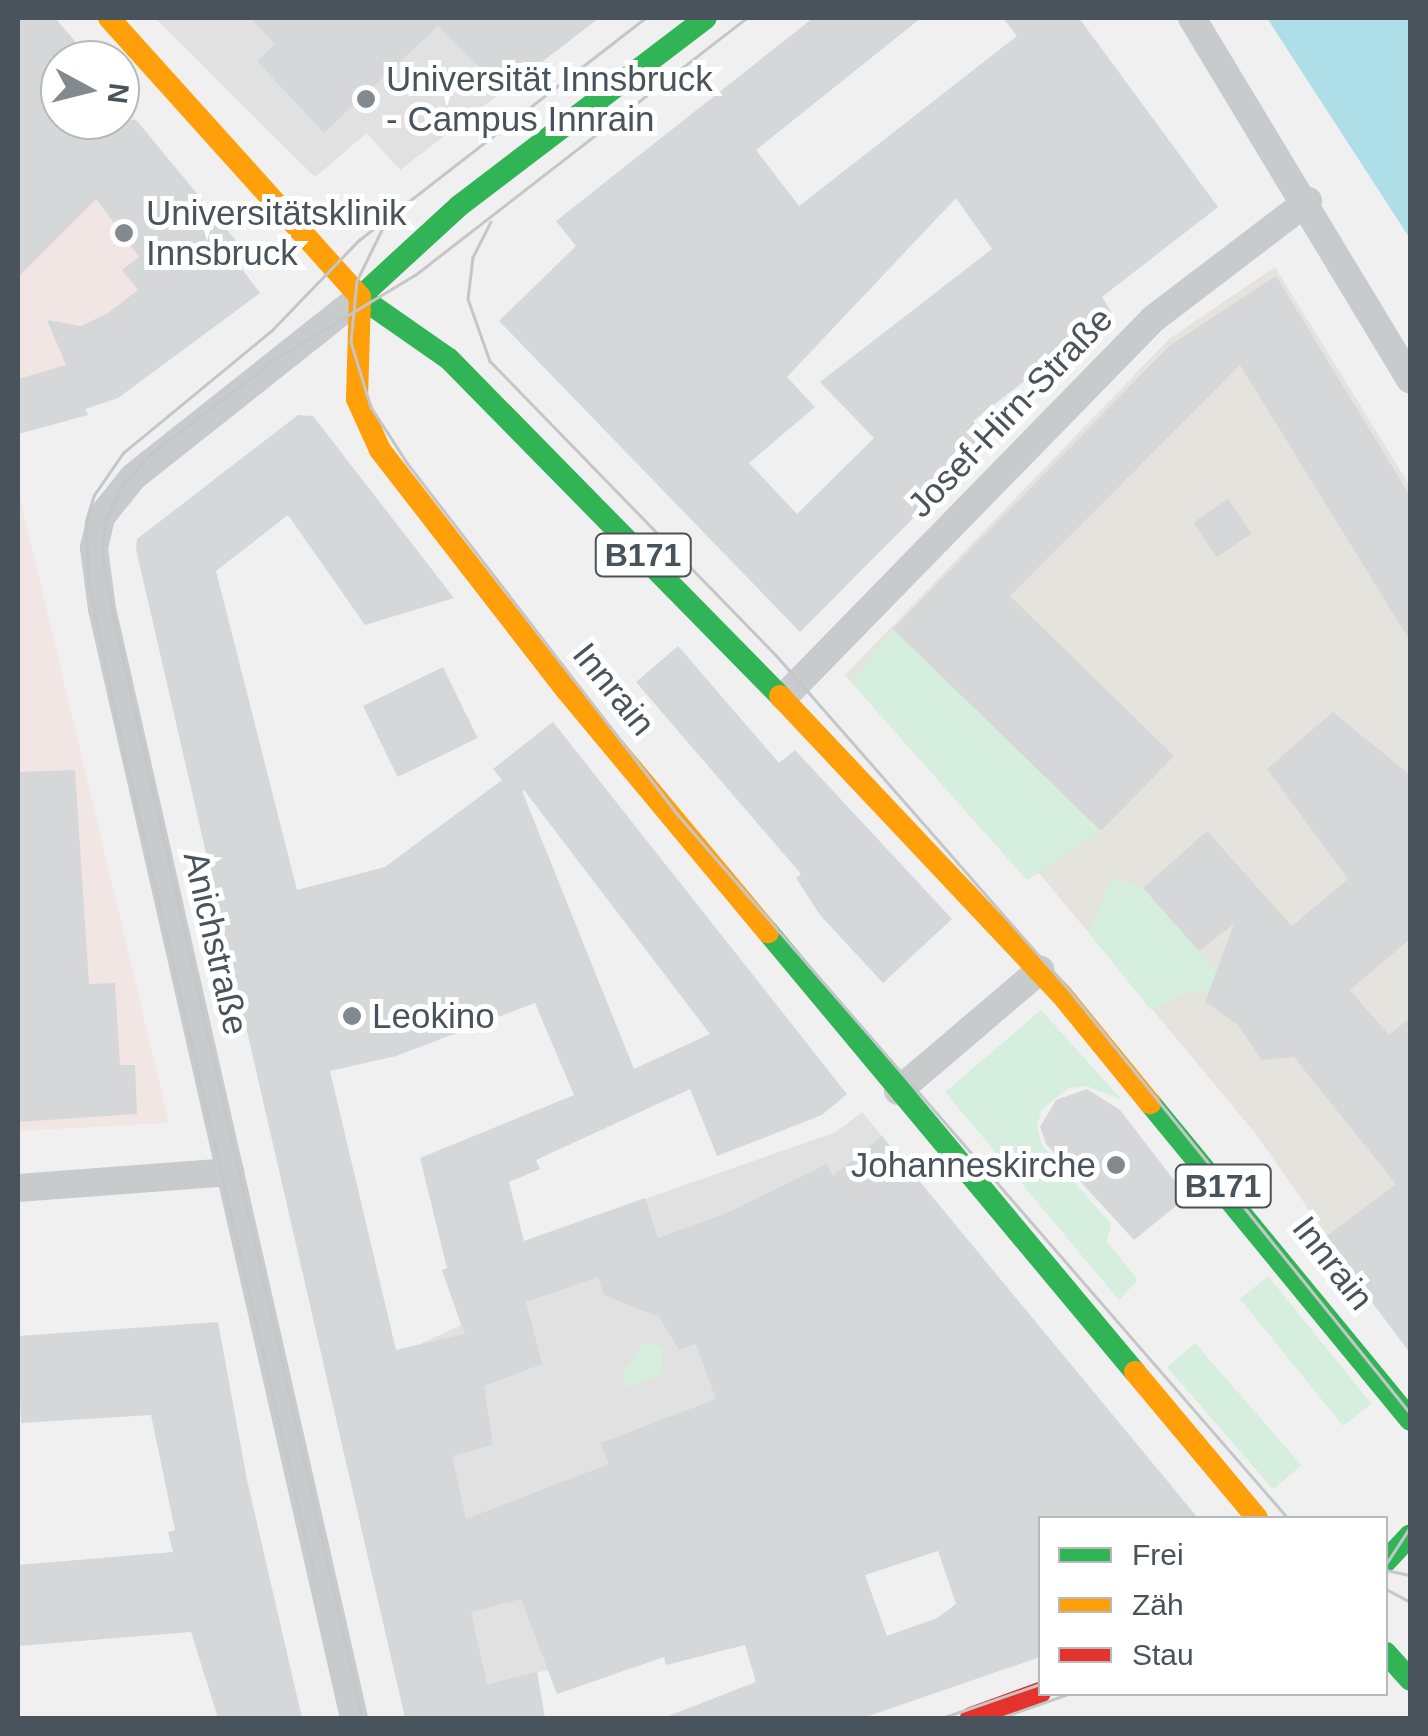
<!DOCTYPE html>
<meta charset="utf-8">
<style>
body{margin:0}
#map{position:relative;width:1428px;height:1736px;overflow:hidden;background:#f0f0f0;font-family:Helvetica,sans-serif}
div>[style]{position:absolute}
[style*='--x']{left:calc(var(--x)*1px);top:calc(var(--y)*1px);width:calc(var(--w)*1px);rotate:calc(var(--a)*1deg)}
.commercial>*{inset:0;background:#e5e3de}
.education>*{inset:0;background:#e2e1e1}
.medical>*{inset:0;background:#f2e6e5}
.green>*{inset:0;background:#d6eede;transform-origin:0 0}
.water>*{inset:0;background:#aedee8}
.building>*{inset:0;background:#d6d7d8;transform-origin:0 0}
.street>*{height:28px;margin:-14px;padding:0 14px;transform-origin:14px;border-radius:14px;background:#c8cbcc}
.fast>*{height:22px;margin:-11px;padding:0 11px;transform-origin:11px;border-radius:11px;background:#30b455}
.slow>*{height:22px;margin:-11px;padding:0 11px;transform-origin:11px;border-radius:11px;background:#ff9f0a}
.jam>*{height:22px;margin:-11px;padding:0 11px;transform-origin:11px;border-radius:11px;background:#e5322d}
.tram>*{height:2.5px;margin:-1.25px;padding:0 1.25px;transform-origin:1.25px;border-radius:1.25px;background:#c4c6c7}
.dots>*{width:28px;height:28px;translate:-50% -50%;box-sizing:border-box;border:5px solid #fff;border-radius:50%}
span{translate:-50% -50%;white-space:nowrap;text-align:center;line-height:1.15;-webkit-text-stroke:10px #fff;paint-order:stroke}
.shield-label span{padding:2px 8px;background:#fff;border:2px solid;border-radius:8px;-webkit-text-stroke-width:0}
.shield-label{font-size:32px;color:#48535b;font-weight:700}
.poi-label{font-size:35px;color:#48535b}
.left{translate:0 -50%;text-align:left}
.right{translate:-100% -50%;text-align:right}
.street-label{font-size:35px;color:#48535b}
.frame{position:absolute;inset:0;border:20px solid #48535b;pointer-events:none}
.legend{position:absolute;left:1038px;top:1516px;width:350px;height:180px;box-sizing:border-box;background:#fff;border:2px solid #b6babd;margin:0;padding:12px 18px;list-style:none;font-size:30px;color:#48535b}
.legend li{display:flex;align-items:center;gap:20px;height:50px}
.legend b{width:50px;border:2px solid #b6babd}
.north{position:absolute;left:40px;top:40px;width:100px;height:100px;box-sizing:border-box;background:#fff;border:2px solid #b6babd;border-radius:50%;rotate:97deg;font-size:28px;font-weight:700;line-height:40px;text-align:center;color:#48535b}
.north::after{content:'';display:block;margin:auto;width:35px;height:45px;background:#838a8f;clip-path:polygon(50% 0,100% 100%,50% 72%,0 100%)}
</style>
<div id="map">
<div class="commercial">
<div style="clip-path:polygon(1275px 267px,1410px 486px,1410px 1353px,1255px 1133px,1039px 873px,1027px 880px,845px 675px,1169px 339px)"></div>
</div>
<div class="education">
<div style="clip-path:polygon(155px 18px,599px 18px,400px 170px,367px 133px,315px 177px)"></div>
<div style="clip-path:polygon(862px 1112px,1128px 1435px,911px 1531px,548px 1670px,402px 1703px,324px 1367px,418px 1345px,461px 1325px,442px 1270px,836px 1132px)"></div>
</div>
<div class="medical">
<div style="clip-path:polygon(18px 18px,55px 18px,91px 60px,60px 60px,60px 120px,120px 120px,120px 100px,252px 260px,242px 269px,260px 293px,118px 398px,86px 409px,88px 415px,18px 434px)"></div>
<div style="clip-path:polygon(18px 489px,169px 1123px,18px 1131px)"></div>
</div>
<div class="green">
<div style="clip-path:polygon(893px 629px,1101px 831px,1027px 880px,851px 682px)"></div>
<div style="clip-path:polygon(1112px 878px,1143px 888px,1232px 988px,1184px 994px,1151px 1010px,1089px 933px)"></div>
<div style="clip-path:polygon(1041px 1010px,1122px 1100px,1087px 1086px,1069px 1088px,1042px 1109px,1037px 1126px,1042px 1145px,1111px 1224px,1107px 1242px,1138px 1280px,1119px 1300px,945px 1092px)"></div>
<div style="left:1268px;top:1276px;width:164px;height:36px;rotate:51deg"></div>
<div style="clip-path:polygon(643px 1342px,662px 1347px,663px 1374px,629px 1387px,621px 1377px)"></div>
<div style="left:1195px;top:1343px;width:162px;height:37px;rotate:49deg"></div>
</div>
<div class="water">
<div style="clip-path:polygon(1267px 18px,1410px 18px,1410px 240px,1407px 234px)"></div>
</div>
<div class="building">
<div style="clip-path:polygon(18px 18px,55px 18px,91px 60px,60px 60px,60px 120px,136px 120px,252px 260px,241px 268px,260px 293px,118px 398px,85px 409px,88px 415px,18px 434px,18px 379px,66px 365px,47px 320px,81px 326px,108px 313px,138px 290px,122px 270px,139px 257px,96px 199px,18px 277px)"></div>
<div style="clip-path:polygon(250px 18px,599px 18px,504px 91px,438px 26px,324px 133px,257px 61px,275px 44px)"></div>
<div style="clip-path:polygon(evenodd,813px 18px,921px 18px,756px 150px,799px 206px,1017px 36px,1003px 18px,1079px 18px,1218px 207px,1102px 297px,1112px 313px,973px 421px,991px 440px,800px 632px,499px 321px,576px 246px,556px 221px,813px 18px,956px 198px,992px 249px,820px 382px,874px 438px,797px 514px,749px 463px,815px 407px,787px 377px,956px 198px)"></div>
<div style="clip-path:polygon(1276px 276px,1410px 496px,1410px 641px,1240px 365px,1010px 596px,1174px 756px,1101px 831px,893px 629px,1169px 346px)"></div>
<div style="clip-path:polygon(evenodd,298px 415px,313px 416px,454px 598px,365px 625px,288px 515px,216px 571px,297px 890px,385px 867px,502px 780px,493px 769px,553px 722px,847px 1094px,822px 1115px,717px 1156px,690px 1089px,536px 1160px,540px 1169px,509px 1182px,524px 1241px,645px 1198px,658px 1238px,727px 1213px,827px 1164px,833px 1176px,882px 1136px,1198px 1518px,1040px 1518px,1040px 1657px,863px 1718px,663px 1718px,756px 1682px,745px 1645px,666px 1665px,664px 1657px,557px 1694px,521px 1599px,471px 1612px,487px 1684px,537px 1672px,545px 1718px,405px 1718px,136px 549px,137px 539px,298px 415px,522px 791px,524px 790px,710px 1034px,634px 1069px,522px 791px,298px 415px,535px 1003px,574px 1095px,420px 1158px,447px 1268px,442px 1270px,465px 1334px,396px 1350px,330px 1071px,396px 1056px,535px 1003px,298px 415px,598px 1277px,604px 1295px,659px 1317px,679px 1350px,696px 1344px,716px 1399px,601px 1443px,609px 1464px,466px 1519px,452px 1456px,493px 1445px,484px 1386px,542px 1364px,526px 1302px,598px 1277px,298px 415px,938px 1551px,956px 1604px,937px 1618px,887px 1636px,865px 1575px,938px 1551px)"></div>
<div style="left:1228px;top:499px;width:42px;height:42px;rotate:56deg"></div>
<div style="clip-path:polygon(678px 646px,779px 763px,795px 750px,952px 919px,883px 983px,820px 915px,796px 878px,801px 874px,636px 682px)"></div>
<div style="left:443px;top:667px;width:79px;height:89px;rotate:64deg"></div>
<div style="clip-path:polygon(1333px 712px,1410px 775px,1410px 939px,1350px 990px,1389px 1035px,1410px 1018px,1410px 1353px,1324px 1238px,1396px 1184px,1294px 1057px,1262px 1060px,1237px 1024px,1205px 1002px,1234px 924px,1199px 951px,1143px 888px,1207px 831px,1292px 926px,1348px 879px,1267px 769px)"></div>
<div style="clip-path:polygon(75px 770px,89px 984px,115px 983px,120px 1065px,135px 1065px,137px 1114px,18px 1122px,18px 772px)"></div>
<div style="clip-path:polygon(1087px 1089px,1120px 1110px,1187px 1197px,1134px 1240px,1046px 1144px,1040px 1127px,1056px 1100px)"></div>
<div style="clip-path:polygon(218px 1322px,247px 1480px,302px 1718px,218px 1718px,191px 1632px,18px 1646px,18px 1565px,173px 1552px,168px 1532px,175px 1530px,151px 1415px,21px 1423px,18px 1336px)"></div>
</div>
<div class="street">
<div style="--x:1192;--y:18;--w:422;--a:58.9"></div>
<div style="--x:784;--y:697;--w:528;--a:-45.69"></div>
<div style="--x:1153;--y:319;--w:195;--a:-37.3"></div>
<div style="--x:898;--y:1091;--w:187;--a:-40.4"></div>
<div style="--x:18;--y:1188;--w:213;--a:-4.3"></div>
<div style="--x:354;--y:1718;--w:1137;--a:-102.8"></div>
<div style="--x:102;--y:609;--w:62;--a:-97.5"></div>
<div style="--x:94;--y:548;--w:32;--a:-77"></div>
<div style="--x:101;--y:517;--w:51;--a:-51.3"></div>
<div style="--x:133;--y:477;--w:290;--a:-38.4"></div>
</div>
<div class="fast">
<div style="--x:360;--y:297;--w:108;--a:34.9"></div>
<div style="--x:449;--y:359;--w:472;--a:45.5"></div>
<div style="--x:360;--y:297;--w:134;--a:-42.6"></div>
<div style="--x:459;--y:206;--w:310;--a:-37.3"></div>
<div style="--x:768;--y:932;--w:573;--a:50.17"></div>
<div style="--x:1150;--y:1103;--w:410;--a:50.6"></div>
<div style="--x:1386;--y:1561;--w:35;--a:-47"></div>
<div style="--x:1386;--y:1653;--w:36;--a:48"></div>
</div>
<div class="slow">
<div style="--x:109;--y:18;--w:375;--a:48"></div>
<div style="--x:360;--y:297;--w:102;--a:91.7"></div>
<div style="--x:357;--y:399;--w:56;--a:65.7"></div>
<div style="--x:380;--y:450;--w:305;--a:52.2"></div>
<div style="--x:567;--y:691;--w:314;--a:50.2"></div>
<div style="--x:780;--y:696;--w:410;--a:46.7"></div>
<div style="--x:1061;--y:994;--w:141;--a:50.8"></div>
<div style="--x:1135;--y:1372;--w:190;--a:50.1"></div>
</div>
<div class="jam">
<div style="--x:971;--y:1718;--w:73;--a:-19.9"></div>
</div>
<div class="tram">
<div style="--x:491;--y:222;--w:39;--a:117"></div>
<div style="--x:473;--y:257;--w:42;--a:96.8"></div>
<div style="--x:468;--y:299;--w:66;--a:70.5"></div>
<div style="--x:490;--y:361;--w:410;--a:45.8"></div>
<div style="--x:776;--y:655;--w:440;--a:48.8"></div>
<div style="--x:1066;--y:986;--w:548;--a:51.14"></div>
<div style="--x:384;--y:226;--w:61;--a:116.1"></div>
<div style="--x:357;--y:281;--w:61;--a:95.6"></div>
<div style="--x:351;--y:342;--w:68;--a:72.9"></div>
<div style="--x:371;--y:407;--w:68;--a:57"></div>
<div style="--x:408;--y:464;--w:436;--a:52.4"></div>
<div style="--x:674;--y:810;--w:937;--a:49.07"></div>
<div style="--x:1386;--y:1564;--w:44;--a:-57"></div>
<div style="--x:1386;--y:1570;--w:25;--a:12"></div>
<div style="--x:313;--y:1571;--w:871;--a:-103"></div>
<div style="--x:117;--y:722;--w:145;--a:-101.5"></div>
<div style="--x:88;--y:580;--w:59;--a:-91.9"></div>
<div style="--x:86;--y:521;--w:27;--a:-73"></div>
<div style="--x:94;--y:495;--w:51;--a:-55.4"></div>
<div style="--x:123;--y:453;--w:193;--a:-39.5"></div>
<div style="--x:272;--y:330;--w:125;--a:-46"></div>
<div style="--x:359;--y:240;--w:362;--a:-37.8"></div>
<div style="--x:1386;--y:1589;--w:27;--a:28"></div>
<div style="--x:362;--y:1718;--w:1139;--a:-102.73"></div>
<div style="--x:111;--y:607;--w:56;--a:-99.3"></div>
<div style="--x:102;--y:552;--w:31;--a:-84"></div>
<div style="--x:105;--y:521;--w:42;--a:-64.7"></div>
<div style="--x:123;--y:483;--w:40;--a:-46"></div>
<div style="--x:151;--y:454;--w:156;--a:-37.5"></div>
<div style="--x:275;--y:359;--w:163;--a:-31"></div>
<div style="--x:415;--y:275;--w:419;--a:-37.8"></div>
<div style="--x:942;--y:1718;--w:104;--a:-19.1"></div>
<div style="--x:1000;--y:1718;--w:72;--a:-19.4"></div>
</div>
<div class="dots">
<div style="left:366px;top:99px;background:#838a8f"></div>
<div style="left:124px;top:233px;background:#838a8f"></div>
<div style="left:352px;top:1016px;background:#838a8f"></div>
<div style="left:1116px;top:1165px;background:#838a8f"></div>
</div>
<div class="shield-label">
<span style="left:643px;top:555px">B171</span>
<span style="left:1223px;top:1186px">B171</span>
</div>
<div class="poi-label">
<span class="left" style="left:386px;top:99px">Universität Innsbruck<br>- Campus Innrain</span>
<span class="left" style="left:146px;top:233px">Universitätsklinik<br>Innsbruck</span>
<span class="left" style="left:372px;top:1016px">Leokino</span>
<span class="right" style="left:1096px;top:1165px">Johanneskirche</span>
</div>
<div class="street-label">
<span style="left:1010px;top:412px;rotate:-46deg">Josef-Hirn-Straße</span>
<span style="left:614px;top:689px;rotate:51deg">Innrain</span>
<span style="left:216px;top:943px;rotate:77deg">Anichstraße</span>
<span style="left:1333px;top:1263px;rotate:52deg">Innrain</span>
</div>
<div class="frame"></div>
<ul class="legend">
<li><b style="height:12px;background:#30b455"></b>Frei</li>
<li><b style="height:12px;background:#ff9f0a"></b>Zäh</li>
<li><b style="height:12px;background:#e5322d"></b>Stau</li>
</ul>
<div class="north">N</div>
</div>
